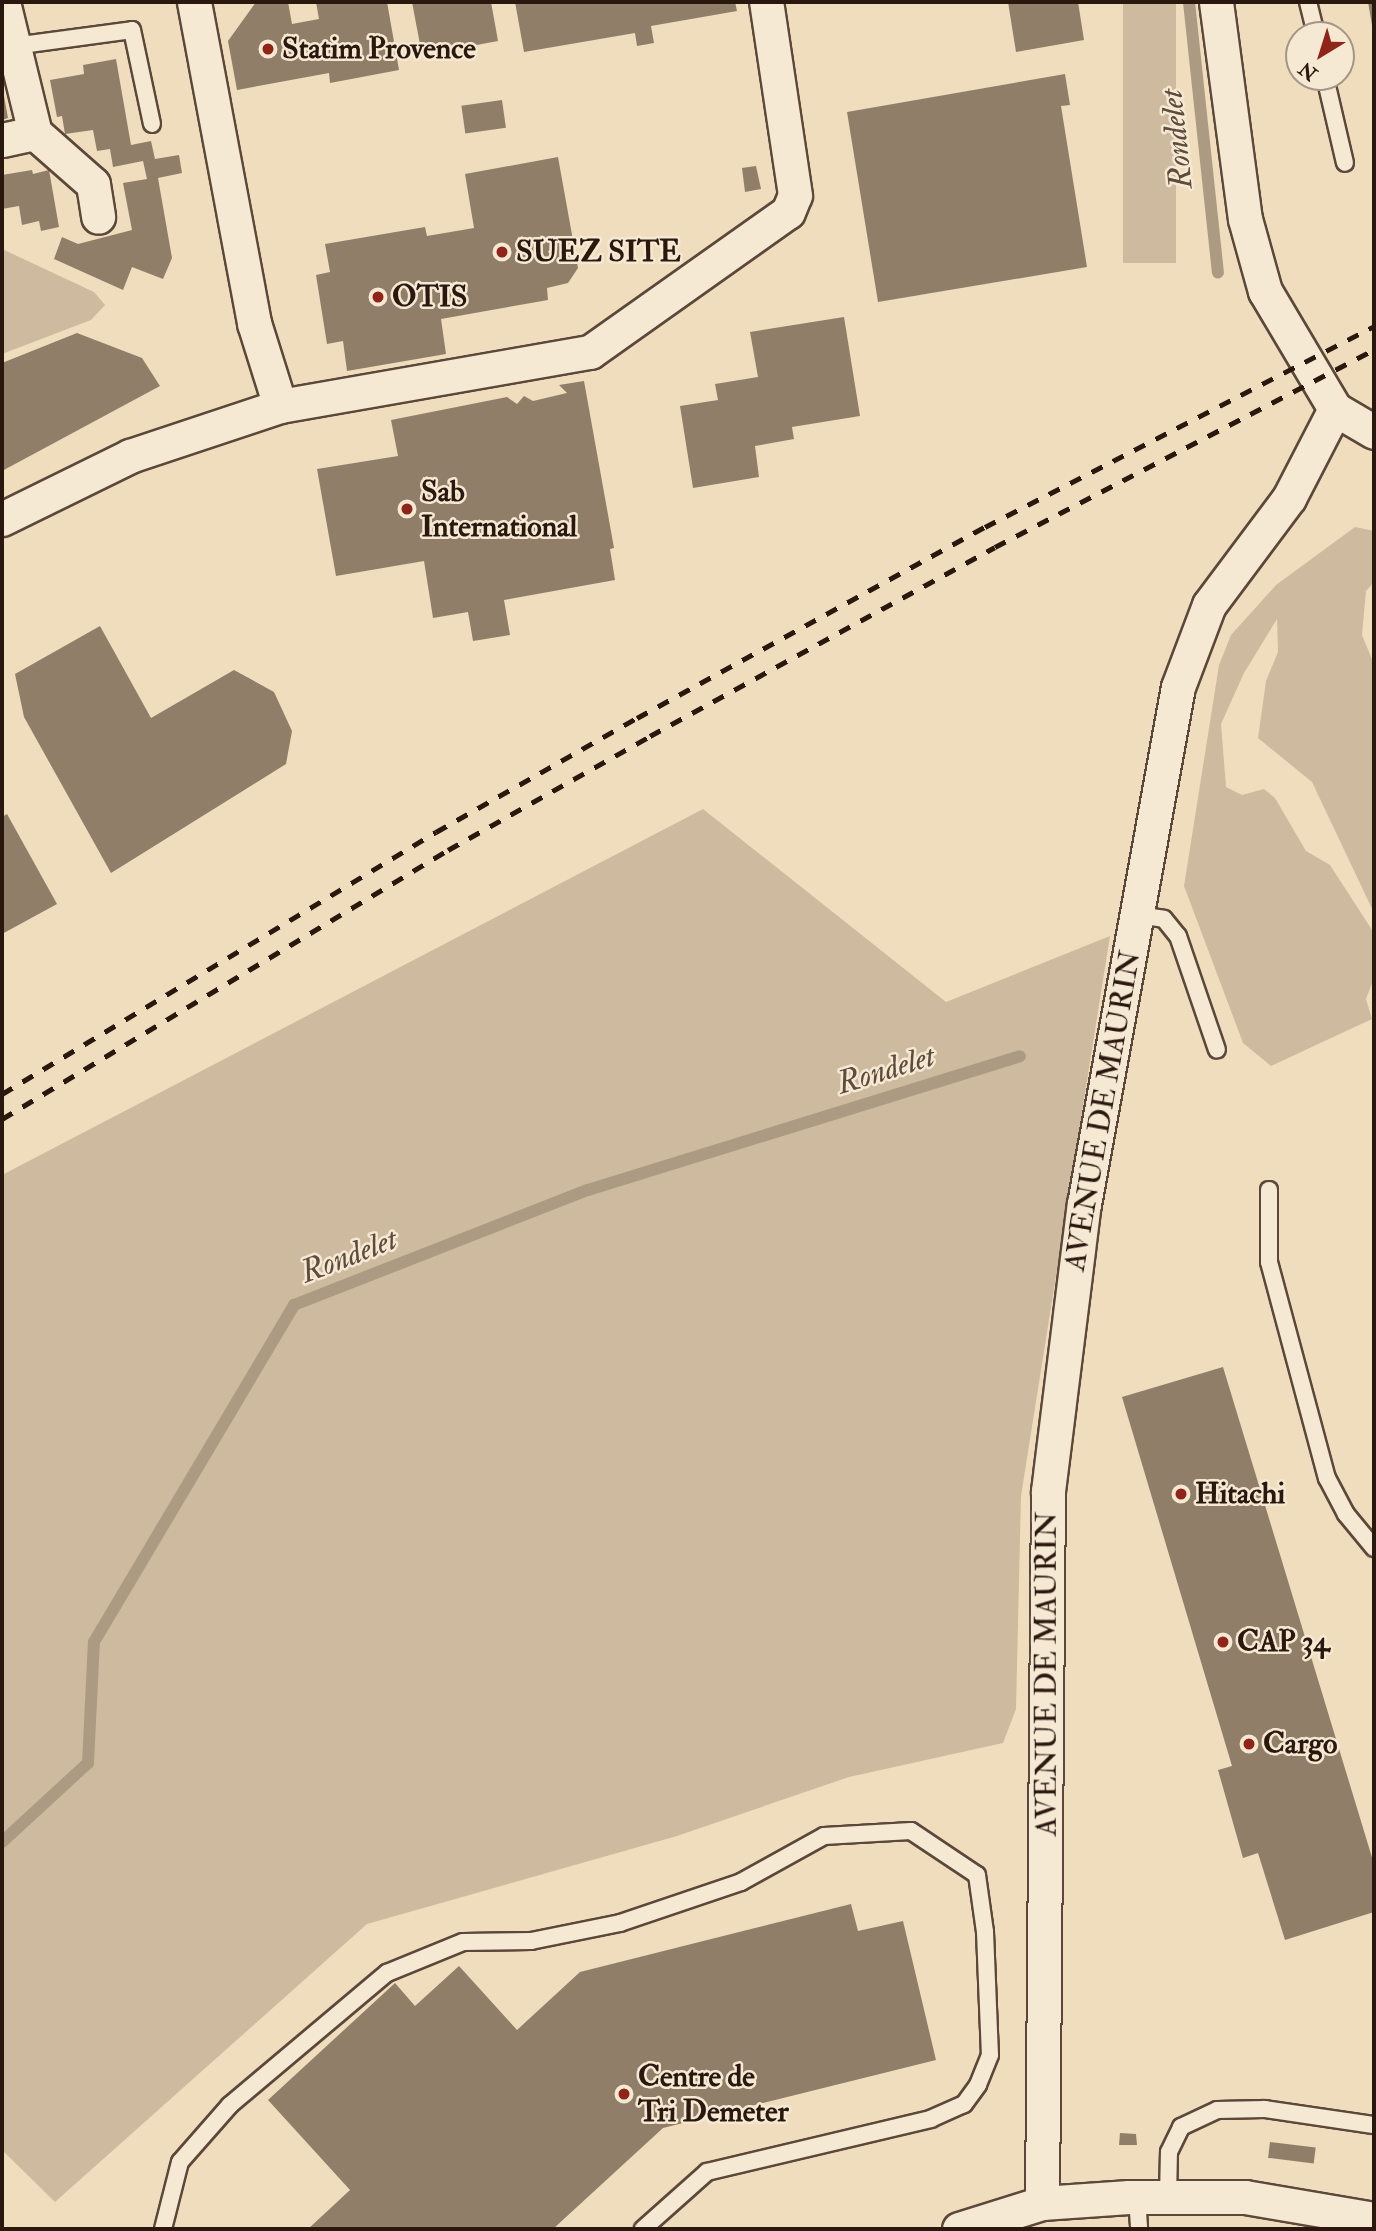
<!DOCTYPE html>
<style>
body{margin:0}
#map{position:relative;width:1376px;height:2231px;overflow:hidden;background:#f0ddbd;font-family:"IM FELL Double Pica",serif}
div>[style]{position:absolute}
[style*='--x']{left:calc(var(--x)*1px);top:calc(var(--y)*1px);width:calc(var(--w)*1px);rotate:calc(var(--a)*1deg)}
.green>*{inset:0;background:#cebb9f;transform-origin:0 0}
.stream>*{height:12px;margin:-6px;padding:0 6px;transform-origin:6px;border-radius:6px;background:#ad9a82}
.building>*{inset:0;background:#917e69;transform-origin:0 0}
.roads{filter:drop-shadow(2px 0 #5c483a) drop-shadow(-2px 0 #5c483a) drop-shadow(0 2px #5c483a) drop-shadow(0 -2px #5c483a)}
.lane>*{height:16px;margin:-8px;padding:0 8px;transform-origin:8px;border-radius:8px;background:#f5e9d4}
.street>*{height:33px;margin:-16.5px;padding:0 16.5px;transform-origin:16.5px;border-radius:16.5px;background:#f5e9d4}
.rail>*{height:5px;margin-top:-2.5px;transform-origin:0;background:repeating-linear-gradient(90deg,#2a170e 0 12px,transparent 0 24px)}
.dots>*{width:19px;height:19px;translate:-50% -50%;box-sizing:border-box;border:4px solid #f5e9d4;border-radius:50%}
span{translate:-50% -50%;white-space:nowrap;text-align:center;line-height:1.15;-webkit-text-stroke:5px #f5e9d4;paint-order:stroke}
.poi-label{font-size:30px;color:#2a170e;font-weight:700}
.left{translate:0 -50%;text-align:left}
.street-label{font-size:30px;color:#2a170e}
.water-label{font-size:32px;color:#5e4b3c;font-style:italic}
.frame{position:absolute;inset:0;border:4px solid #2a170e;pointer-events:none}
.north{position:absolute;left:1285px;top:21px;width:70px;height:70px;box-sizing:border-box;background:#f5e9d4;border:2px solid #a49585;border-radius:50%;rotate:218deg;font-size:19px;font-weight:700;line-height:28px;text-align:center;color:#2a170e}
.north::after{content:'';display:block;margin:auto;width:24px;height:32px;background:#8f2418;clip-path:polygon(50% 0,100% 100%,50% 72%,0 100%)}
</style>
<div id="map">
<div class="green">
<div style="left:1123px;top:2px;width:53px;height:261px"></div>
<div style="clip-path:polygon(2px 249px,94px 292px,105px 305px,91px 320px,2px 354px)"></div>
<div style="clip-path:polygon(1355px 527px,1374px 531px,1374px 582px,1366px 591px,1362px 635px,1374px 664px,1374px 913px,1312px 782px,1258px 738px,1266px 681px,1278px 652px,1277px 619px,1244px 673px,1221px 724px,1226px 787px,1242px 795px,1264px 789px,1275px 798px,1306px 851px,1330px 865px,1374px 933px,1374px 978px,1366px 999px,1372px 1019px,1271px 1066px,1243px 1043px,1184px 886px,1219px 665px,1231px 635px,1276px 585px)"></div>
<div style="clip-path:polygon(703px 809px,946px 1002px,1110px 936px,1021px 1496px,1016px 1709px,1003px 1743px,849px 1777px,677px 1836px,367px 1924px,55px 2202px,2px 2150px,2px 1175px)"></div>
</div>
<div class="stream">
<div style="--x:1189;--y:2;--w:272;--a:83.9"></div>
<div style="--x:2;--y:1842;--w:117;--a:-42.6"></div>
<div style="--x:88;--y:1763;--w:121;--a:-87.2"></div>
<div style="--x:94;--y:1642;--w:392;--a:-59.3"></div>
<div style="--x:294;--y:1305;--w:316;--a:-21.4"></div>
<div style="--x:588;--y:1190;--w:452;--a:-17.2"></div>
</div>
<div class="building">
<div style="clip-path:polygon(256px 2px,288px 2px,292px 24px,319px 19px,316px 2px,387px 2px,399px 70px,330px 83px,329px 73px,237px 90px,228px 41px)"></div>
<div style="clip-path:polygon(412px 2px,491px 2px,498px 41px,422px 55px)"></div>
<div style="clip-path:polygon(515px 2px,735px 2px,737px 11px,651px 26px,654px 43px,637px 46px,635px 33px,524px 52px)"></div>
<div style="clip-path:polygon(1008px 2px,1078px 2px,1084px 40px,1016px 52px)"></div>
<div style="clip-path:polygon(1368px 2px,1374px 2px,1374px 31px,1373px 31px)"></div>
<div style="clip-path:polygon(116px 59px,131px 145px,151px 141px,155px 159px,179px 155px,182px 173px,158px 178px,172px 258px,163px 279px,132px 267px,123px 290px,54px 259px,62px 237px,78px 244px,132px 230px,123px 183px,147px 179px,143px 161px,113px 167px,110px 149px,97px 151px,93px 130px,65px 134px,62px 116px,57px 117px,50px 80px,84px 74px,83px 65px)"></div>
<div style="clip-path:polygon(1065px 74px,1070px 105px,1061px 106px,1087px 267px,878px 302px,847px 112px)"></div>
<div style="clip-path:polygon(2px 85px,8px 118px,2px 120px)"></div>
<div style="left:502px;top:100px;width:28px;height:41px;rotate:82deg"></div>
<div style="clip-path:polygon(558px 157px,578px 268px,568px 283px,547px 288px,548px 300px,441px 319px,446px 354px,347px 371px,343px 341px,327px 344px,316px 275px,330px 272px,325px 244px,425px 227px,427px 236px,474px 228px,465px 174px)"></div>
<div style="clip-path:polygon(756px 166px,761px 189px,745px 192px,742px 168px)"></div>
<div style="clip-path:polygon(32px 170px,33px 174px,49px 170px,59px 227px,41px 231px,39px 221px,22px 225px,19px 206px,2px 209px,2px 175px)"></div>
<div style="clip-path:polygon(844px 317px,860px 416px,792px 427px,794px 439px,755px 446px,759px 477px,693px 488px,680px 406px,718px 400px,715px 384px,758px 377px,750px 332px)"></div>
<div style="clip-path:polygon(77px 333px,142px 358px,160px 386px,2px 471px,2px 363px)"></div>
<div style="clip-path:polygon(584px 381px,614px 548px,610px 549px,615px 580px,504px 600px,510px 635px,473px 641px,468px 612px,433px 618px,424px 561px,336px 576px,317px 469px,398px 456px,391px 420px,507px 397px,517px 404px,524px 396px,533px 401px,567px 393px,559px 385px)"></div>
<div style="clip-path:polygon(100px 626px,151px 718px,234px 670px,274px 692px,292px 731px,286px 764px,111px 873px,24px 717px,15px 674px)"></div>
<div style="clip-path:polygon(7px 814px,57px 904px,2px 934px,2px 817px)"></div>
<div style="clip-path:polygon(1223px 1367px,1374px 1864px,1374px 1912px,1285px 1940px,1258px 1853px,1243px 1858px,1218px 1770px,1232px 1766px,1122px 1397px)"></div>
<div style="clip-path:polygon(851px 1904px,858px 1931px,903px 1921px,936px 2060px,663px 2128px,553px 2229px,308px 2229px,350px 2190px,268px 2100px,395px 1983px,415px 2006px,459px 1966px,517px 2030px,580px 1972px)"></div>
<div style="clip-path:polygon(1120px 2133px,1136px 2134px,1137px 2145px,1119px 2145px)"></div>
<div style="left:1270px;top:2142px;width:46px;height:16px;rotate:7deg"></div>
</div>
<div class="roads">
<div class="lane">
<div style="--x:1308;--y:2;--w:34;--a:76"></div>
<div style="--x:14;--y:46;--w:119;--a:-7.7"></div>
<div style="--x:132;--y:30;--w:96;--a:78"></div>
<div style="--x:1325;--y:77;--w:88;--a:76.9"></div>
<div style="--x:1137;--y:915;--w:27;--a:8"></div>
<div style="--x:1164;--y:919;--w:22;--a:51"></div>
<div style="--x:1178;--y:936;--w:120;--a:71.1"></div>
<div style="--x:1269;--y:1190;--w:72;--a:90"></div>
<div style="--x:1269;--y:1262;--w:224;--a:75"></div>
<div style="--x:1327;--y:1478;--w:41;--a:62.2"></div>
<div style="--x:1346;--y:1514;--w:44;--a:50.5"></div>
<div style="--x:1137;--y:2198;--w:31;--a:86"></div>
<div style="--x:1168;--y:2198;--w:46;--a:-88.8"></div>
<div style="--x:1169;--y:2152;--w:28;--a:-64"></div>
<div style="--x:1181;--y:2127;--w:40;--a:-25"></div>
<div style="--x:1217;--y:2110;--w:48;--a:-1.2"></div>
<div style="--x:1265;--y:2109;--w:110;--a:8.4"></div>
<div style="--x:163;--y:2229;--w:69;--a:-75.8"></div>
<div style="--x:180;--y:2162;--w:76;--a:-48.7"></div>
<div style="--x:230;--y:2105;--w:205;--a:-40.1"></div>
<div style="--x:387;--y:1973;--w:82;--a:-22.2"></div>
<div style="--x:463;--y:1942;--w:68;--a:-0.8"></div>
<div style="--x:531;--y:1941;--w:91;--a:-11.4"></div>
<div style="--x:620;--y:1923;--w:128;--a:-18.7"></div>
<div style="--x:741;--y:1882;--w:95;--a:-29"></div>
<div style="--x:824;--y:1836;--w:87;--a:-3.3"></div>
<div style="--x:911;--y:1831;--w:79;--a:33.7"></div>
<div style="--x:977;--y:1875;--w:58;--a:82"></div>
<div style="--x:985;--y:1932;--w:123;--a:87.7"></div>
<div style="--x:990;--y:2055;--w:32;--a:112"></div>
<div style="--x:978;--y:2085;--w:24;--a:126"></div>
<div style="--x:964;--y:2104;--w:36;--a:156"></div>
<div style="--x:931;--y:2119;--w:230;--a:166.7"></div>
<div style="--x:707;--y:2172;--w:86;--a:138.3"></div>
</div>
<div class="street">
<div style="--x:3;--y:2;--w:135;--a:76.3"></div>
<div style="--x:194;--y:2;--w:327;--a:79.4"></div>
<div style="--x:254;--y:323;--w:87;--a:72.6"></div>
<div style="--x:280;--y:406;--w:315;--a:-9.9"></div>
<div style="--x:590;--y:352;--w:242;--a:-35.3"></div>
<div style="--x:788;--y:212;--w:18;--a:-68"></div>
<div style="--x:795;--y:195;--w:195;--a:-98.5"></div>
<div style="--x:1216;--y:2;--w:219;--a:82.4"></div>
<div style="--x:1245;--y:219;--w:75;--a:74.5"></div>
<div style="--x:1265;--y:291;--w:137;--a:59.3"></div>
<div style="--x:35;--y:133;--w:77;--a:41.3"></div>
<div style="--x:93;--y:184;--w:33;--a:81"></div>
<div style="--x:2;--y:140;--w:34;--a:-12"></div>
<div style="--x:1335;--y:409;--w:45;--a:30.5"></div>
<div style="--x:2;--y:519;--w:143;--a:-26.2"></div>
<div style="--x:130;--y:456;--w:158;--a:-18.4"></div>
<div style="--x:1042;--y:2203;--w:712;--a:-89.52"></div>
<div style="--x:1048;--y:1491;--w:289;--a:-82.9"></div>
<div style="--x:1084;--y:1204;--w:525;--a:-79.7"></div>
<div style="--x:1178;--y:687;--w:88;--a:-69.3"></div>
<div style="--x:1209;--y:605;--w:134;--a:-53.2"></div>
<div style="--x:1289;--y:498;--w:100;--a:-62.7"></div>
<div style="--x:959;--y:2229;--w:87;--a:-17.4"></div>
<div style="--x:1042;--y:2203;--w:87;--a:-3.9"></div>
<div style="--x:1129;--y:2197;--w:116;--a:0"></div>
<div style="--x:1245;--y:2197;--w:131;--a:9.7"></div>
</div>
</div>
<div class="rail">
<div style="--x:2;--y:1094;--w:507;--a:-31.12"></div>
<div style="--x:436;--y:832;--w:231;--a:-29.6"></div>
<div style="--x:637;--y:718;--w:397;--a:-28.8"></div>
<div style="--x:985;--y:527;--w:438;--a:-27.3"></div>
<div style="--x:2;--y:1119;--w:521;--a:-31.1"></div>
<div style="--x:448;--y:850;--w:232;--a:-29.4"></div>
<div style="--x:650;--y:736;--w:393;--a:-28.7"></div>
<div style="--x:995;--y:547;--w:427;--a:-27.5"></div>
</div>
<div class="dots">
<div style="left:268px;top:49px;background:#8f2418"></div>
<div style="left:502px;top:252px;background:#8f2418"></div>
<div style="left:378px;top:297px;background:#8f2418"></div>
<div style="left:407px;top:509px;background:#8f2418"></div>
<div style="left:1181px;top:1494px;background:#8f2418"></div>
<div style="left:1223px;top:1642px;background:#8f2418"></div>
<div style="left:1249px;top:1744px;background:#8f2418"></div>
<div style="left:624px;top:2094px;background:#8f2418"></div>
</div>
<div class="poi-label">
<span class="left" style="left:282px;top:49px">Statim Provence</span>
<span class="left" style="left:516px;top:252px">SUEZ SITE</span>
<span class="left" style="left:392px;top:297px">OTIS</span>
<span class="left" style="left:421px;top:509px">Sab<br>International</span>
<span class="left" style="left:1195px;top:1494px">Hitachi</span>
<span class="left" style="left:1237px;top:1642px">CAP 34</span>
<span class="left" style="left:1263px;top:1744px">Cargo</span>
<span class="left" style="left:638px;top:2094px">Centre de<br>Tri Demeter</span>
</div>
<div class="street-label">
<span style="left:1103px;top:1111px;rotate:-80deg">AVENUE DE MAURIN</span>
<span style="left:1047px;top:1674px;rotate:-90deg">AVENUE DE MAURIN</span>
</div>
<div class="water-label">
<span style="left:1177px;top:139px;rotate:-96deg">Rondelet</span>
<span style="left:886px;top:1070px;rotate:-17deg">Rondelet</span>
<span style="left:349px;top:1256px;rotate:-21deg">Rondelet</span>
</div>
<div class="frame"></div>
<div class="north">N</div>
</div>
